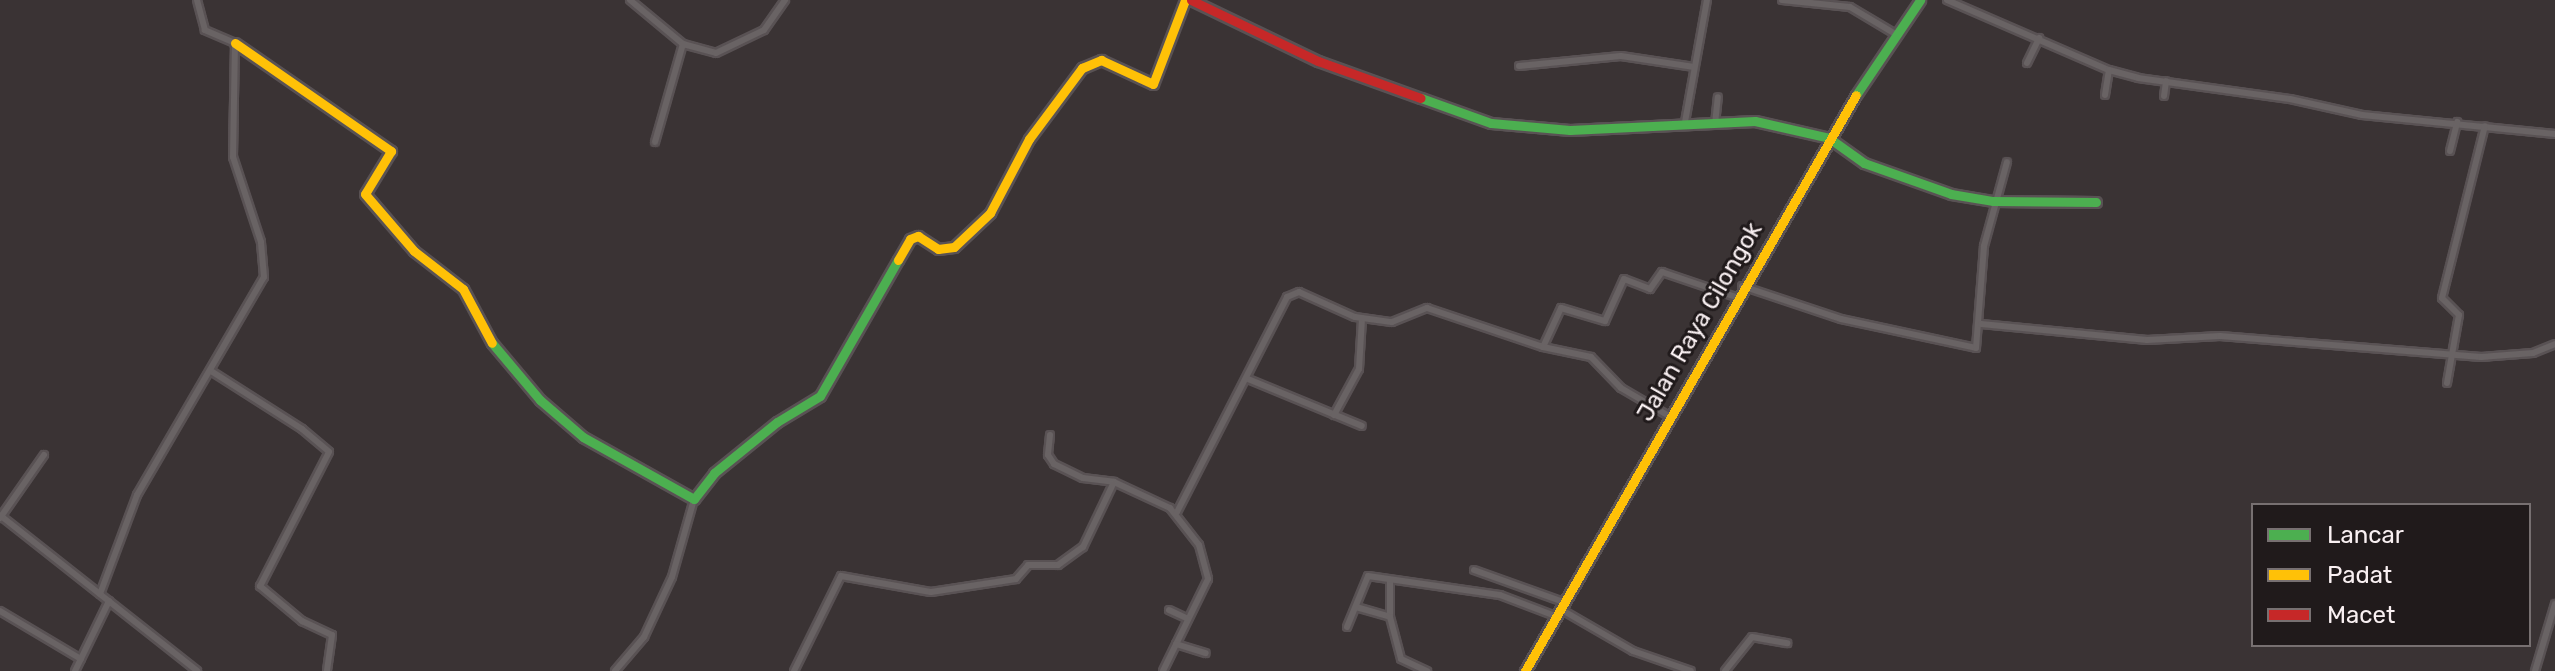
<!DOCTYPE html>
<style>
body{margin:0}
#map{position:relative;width:2555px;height:671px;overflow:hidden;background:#3a3334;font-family:Rubik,sans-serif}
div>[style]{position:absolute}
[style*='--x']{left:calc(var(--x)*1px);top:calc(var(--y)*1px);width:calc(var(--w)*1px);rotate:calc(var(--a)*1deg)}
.roads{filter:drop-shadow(2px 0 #595254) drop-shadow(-2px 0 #595254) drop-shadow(0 2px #595254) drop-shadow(0 -2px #595254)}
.street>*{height:6px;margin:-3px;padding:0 3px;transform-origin:3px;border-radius:3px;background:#696364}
.fast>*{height:9px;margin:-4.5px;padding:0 4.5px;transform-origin:4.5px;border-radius:4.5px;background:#4caf50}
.slow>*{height:9px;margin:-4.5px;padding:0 4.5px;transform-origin:4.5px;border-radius:4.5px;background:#ffc107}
.jam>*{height:9px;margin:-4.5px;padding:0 4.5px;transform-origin:4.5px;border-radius:4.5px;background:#c62828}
span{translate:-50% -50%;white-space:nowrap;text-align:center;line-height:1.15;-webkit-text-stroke:6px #201a1b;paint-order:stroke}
.street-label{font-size:24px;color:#f9f0f2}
.legend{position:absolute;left:2251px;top:503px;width:280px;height:144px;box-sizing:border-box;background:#201a1b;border:2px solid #777071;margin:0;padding:10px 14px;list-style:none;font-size:24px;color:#f9f0f2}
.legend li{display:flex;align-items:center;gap:16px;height:40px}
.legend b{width:40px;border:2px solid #777071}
</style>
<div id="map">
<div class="roads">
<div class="street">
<div style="--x:630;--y:0;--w:69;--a:39.7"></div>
<div style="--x:683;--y:44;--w:34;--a:15"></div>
<div style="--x:716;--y:53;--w:53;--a:-25.6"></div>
<div style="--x:764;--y:30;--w:37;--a:-55"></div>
<div style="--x:1782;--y:0;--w:68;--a:5.9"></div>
<div style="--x:1850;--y:7;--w:55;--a:30.8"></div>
<div style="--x:1947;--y:0;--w:176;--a:23.4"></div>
<div style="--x:2109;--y:70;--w:30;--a:15"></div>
<div style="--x:2138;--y:78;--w:153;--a:7.9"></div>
<div style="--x:2290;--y:99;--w:74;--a:12.5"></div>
<div style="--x:2362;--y:115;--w:194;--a:5.6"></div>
<div style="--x:2027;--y:63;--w:28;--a:-64"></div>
<div style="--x:1519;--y:66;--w:102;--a:-5.6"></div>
<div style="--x:1621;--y:56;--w:74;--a:8.6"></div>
<div style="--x:2105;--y:95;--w:25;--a:-81"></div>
<div style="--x:2164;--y:96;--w:15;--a:-82"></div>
<div style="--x:1685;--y:122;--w:124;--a:-79.8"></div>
<div style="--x:1715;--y:124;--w:27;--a:-84"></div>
<div style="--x:655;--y:142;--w:102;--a:-74.1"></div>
<div style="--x:2450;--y:151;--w:30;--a:-76"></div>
<div style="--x:1742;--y:286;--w:104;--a:18.4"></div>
<div style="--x:1841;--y:319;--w:138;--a:12.1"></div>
<div style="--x:1976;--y:348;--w:102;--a:-85.5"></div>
<div style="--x:1984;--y:246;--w:87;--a:-74.7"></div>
<div style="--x:1981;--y:324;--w:167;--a:5.5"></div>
<div style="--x:2147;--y:340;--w:73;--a:-3.1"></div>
<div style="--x:2220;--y:336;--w:262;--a:4.6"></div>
<div style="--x:2481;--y:357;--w:52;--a:-4.4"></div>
<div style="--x:2533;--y:353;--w:24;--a:-22"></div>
<div style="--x:1543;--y:347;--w:43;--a:-65.2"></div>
<div style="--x:1561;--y:308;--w:46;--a:16.5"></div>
<div style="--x:1605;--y:321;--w:46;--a:-65.7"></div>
<div style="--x:1624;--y:279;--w:28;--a:21"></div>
<div style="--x:1650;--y:289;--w:21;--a:-55"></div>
<div style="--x:1662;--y:272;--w:78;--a:18.7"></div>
<div style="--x:211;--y:371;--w:108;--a:32.5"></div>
<div style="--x:302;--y:429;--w:35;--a:40"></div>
<div style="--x:329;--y:452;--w:151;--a:117.2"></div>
<div style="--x:260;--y:586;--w:55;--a:39.8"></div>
<div style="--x:302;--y:621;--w:33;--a:25"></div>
<div style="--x:332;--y:635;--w:36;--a:98"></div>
<div style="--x:1248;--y:379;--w:123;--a:22.4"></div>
<div style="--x:2447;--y:383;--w:69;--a:-80"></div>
<div style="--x:2459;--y:315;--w:24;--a:-135"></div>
<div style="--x:2442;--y:298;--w:177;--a:-76"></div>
<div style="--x:1334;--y:415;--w:52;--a:-61.5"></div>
<div style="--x:1359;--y:369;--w:51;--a:-86.6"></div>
<div style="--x:1050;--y:435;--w:20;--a:96"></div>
<div style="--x:1048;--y:455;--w:11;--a:56"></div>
<div style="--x:1054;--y:464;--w:32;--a:26"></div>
<div style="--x:1083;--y:478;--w:31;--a:7"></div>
<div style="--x:1114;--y:482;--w:62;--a:24.9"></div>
<div style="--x:1170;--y:508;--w:47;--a:51.9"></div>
<div style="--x:1199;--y:545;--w:35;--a:75"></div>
<div style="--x:1208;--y:579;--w:102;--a:116.1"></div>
<div style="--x:1176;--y:514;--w:244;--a:-62.9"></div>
<div style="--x:1287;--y:297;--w:13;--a:-23"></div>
<div style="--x:1299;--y:292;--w:61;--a:24.1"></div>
<div style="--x:1355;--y:317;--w:37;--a:8"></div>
<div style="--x:1392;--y:322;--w:38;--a:-22"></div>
<div style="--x:1427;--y:308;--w:122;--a:18.6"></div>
<div style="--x:1543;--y:347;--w:49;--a:11.8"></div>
<div style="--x:1591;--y:357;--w:43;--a:45.9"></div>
<div style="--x:1621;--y:388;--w:56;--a:30.3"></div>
<div style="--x:1;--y:516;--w:250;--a:38.3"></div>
<div style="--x:0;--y:518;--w:77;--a:-55.1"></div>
<div style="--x:1474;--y:570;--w:98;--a:19.7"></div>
<div style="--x:1390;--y:581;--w:36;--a:90"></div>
<div style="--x:100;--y:594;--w:106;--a:-69.5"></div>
<div style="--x:137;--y:495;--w:252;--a:-59.8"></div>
<div style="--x:264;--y:277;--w:35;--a:-95"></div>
<div style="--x:261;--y:242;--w:89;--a:-108.2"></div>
<div style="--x:233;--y:157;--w:114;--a:-89"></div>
<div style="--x:235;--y:43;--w:33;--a:-157"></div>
<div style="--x:205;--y:30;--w:31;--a:-105"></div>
<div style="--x:1356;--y:607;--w:35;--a:16"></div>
<div style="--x:1390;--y:617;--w:43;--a:75.3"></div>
<div style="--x:1401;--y:659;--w:29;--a:25"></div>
<div style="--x:1169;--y:610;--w:21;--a:25"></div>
<div style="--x:1562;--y:610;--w:82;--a:30"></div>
<div style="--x:1633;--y:651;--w:61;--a:19"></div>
<div style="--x:0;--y:611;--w:94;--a:30.7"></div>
<div style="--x:1347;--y:627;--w:55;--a:-67.6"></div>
<div style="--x:1368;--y:576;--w:133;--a:8.2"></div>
<div style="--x:1500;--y:595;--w:62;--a:20.8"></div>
<div style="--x:1176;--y:644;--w:31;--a:17"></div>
<div style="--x:75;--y:671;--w:78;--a:-64.1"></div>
<div style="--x:615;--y:671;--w:45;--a:-49.5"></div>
<div style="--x:644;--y:637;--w:66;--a:-65"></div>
<div style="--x:672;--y:577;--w:81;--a:-74.2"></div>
<div style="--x:794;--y:671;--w:106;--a:-63.7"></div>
<div style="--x:841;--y:576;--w:91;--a:10.1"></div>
<div style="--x:931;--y:592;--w:86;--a:-8.7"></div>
<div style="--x:1016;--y:579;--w:18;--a:-49"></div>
<div style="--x:1028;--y:565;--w:30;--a:0"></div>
<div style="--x:1058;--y:565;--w:31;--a:-36"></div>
<div style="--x:1083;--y:547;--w:72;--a:-64.5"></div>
<div style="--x:1725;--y:671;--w:43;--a:-51.5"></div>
<div style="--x:1752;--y:637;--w:36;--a:10"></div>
<div style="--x:2535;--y:671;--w:70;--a:-73.4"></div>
</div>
<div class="fast">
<div style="--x:1856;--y:95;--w:115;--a:-56"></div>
<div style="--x:1421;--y:98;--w:74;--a:19.7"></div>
<div style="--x:1491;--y:123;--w:79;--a:5.1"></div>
<div style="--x:1570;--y:130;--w:185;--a:-2.8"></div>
<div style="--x:1755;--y:121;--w:76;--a:12.9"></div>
<div style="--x:1829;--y:138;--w:43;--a:35.5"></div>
<div style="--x:1864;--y:163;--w:92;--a:19.6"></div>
<div style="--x:1951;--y:194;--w:43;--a:9.5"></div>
<div style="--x:1993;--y:201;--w:103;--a:0.6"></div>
<div style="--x:492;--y:343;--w:75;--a:49.9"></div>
<div style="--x:540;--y:400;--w:57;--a:40.7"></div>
<div style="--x:583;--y:437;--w:127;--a:29.2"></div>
<div style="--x:694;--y:499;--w:33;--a:-52"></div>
<div style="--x:714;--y:473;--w:81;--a:-39"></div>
<div style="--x:777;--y:422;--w:50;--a:-31.2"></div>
<div style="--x:820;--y:396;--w:157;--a:-60.2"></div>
</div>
<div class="slow">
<div style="--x:235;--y:43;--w:190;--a:34.7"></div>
<div style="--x:391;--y:151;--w:50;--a:121.2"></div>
<div style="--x:365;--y:194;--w:75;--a:49.3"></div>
<div style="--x:414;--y:251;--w:62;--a:37.8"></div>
<div style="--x:463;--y:289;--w:61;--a:61.8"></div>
<div style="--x:898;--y:260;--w:24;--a:-60"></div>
<div style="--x:910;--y:239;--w:9;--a:-21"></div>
<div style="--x:918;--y:236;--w:24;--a:33"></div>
<div style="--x:938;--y:249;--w:16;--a:-7"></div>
<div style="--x:954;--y:247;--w:50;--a:-43.4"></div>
<div style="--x:990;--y:213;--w:84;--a:-62.2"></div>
<div style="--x:1029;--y:139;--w:89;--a:-53.3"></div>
<div style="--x:1082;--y:68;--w:21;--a:-23"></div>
<div style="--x:1101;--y:60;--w:57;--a:24.8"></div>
<div style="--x:1153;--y:84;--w:90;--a:-69.1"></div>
<div style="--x:1525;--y:671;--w:664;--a:-60.12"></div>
</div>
<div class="jam">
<div style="--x:1191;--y:0;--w:141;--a:25.7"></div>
<div style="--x:1318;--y:61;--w:109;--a:19.8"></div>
</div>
</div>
<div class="street-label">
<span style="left:1700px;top:322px;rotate:-60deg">Jalan Raya Cilongok</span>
</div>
<ul class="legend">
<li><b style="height:10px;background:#4caf50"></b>Lancar</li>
<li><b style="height:10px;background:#ffc107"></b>Padat</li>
<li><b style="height:10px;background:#c62828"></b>Macet</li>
</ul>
</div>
